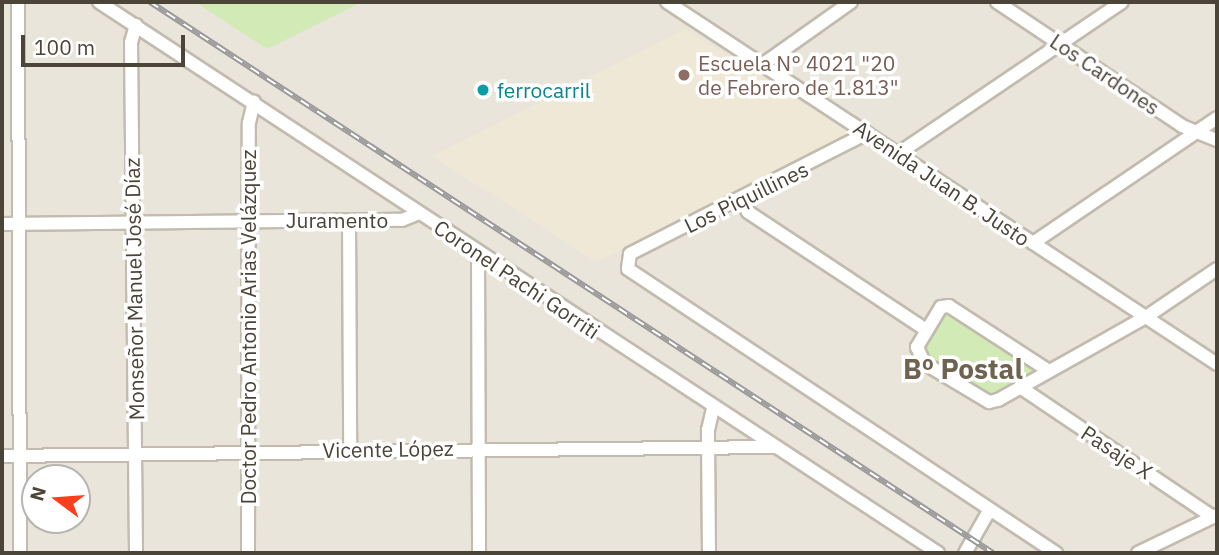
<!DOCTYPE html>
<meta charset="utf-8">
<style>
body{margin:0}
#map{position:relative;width:1219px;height:555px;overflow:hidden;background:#f6f3ec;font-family:"IBM Plex Sans",sans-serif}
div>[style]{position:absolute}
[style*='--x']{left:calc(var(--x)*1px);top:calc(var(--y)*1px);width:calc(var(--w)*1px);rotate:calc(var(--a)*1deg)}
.residential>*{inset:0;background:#eae5da}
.education>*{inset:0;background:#efe8d6}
.green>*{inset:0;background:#d2eab5}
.roads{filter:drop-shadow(2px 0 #c2bbae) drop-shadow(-2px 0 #c2bbae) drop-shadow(0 2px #c2bbae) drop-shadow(0 -2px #c2bbae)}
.minor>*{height:12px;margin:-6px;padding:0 6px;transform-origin:6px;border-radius:6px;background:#fff}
.rail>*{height:6px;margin-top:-3px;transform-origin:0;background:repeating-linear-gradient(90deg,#fff 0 10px,#9a9a9a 0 20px);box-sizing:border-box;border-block:2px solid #9a9a9a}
.dots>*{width:19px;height:19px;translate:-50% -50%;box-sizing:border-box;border:4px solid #fff;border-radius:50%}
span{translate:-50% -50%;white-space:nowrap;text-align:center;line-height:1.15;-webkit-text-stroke:7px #fff;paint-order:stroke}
.education-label{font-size:21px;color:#785e54}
.left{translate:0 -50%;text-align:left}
.street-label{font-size:21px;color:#4b4439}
.culture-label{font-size:21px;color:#0d838f}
.district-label{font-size:28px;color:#6e6250;font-weight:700}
.frame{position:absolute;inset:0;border:4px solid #4b4439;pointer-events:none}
.north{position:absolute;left:21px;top:464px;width:70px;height:70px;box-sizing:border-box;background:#fff;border:2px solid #b7b4b0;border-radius:50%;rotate:286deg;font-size:19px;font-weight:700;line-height:28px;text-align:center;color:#4b4439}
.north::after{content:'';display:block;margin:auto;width:24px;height:32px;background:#fc3f1d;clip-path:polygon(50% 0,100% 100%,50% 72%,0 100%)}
.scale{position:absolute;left:21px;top:35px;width:164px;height:32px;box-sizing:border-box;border:4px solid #4b4439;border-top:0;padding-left:9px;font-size:21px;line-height:24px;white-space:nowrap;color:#4b4439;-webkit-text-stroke:5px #fff;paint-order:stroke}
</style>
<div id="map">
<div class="residential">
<div style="clip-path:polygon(evenodd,2px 2px,1217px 2px,1217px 553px,2px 553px,2px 2px,35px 478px,77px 478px,77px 520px,35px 520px,35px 478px)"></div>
</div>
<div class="education">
<div style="clip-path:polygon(685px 29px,847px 131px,846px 140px,597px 262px,432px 156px)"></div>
</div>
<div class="green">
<div style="clip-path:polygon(195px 2px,362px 2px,267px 49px)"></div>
<div style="clip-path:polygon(941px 307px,1049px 371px,998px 400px,926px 364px,919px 341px)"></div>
</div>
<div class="roads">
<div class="minor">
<div style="--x:18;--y:2;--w:551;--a:89.79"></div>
<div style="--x:99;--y:2;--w:1004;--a:33.29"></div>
<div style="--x:667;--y:2;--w:658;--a:33.35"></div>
<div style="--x:997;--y:2;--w:223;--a:33.8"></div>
<div style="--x:1182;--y:126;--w:38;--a:22"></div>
<div style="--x:136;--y:25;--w:18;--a:106"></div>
<div style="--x:131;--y:42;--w:511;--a:89.44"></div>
<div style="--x:762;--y:65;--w:109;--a:-35.3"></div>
<div style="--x:867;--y:133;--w:266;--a:153"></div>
<div style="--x:630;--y:254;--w:15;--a:98"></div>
<div style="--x:628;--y:269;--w:514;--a:33.57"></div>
<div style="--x:899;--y:153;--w:269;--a:-34.1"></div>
<div style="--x:742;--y:200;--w:13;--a:63"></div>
<div style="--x:748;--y:212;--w:212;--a:33.5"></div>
<div style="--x:349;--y:220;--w:229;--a:89.7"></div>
<div style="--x:2;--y:224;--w:400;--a:-0.6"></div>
<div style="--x:402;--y:220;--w:18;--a:-22"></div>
<div style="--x:1033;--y:243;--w:222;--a:-34.2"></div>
<div style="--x:478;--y:254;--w:299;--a:89.8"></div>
<div style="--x:1049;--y:371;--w:119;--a:-147"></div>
<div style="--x:949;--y:306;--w:8;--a:173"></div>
<div style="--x:941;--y:307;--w:47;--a:121"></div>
<div style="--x:917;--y:347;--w:17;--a:66"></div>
<div style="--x:924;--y:363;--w:76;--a:31"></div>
<div style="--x:989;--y:402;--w:9;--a:-13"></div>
<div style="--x:998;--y:400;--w:170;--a:-29.3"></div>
<div style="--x:1146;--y:317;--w:86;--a:-34.1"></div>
<div style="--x:1020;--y:387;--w:233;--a:34"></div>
<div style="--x:2;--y:456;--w:773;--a:-0.67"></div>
<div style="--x:248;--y:553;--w:430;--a:-89.9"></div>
<div style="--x:249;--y:123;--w:22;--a:-77"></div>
<div style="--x:709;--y:553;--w:123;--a:-90.5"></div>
<div style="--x:708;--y:430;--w:22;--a:-77"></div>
<div style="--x:965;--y:553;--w:48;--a:-60.3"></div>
<div style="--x:1138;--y:553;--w:88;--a:-25.7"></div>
</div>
</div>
<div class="rail">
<div style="--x:150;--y:2;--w:1007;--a:33.17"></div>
</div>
<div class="dots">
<div style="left:684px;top:75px;background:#8d6e63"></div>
<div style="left:483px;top:90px;background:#0f9aa8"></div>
</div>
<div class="education-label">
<span class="left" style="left:698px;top:75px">Escuela N° 4021 "20<br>de Febrero de 1.813"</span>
</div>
<div class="street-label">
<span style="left:1105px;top:74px;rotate:34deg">Los Cardones</span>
<span style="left:942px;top:183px;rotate:34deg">Avenida Juan B. Justo</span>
<span style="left:746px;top:197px;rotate:-26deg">Los Piquillines</span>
<span style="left:337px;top:220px">Juramento</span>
<span style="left:517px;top:279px;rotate:34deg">Coronel Pachi Gorriti</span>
<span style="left:134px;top:289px;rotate:-91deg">Monseñor Manuel José Díaz</span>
<span style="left:248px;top:327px;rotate:-90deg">Doctor Pedro Antonio Arias Velázquez</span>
<span style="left:388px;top:449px;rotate:-1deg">Vicente López</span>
<span style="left:1117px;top:452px;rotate:33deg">Pasaje X</span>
</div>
<div class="culture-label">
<span class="left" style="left:497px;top:90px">ferrocarril</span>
</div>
<div class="district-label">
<span style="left:963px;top:369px">Bº Postal</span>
</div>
<div class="frame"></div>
<div class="north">N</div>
<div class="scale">100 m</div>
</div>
